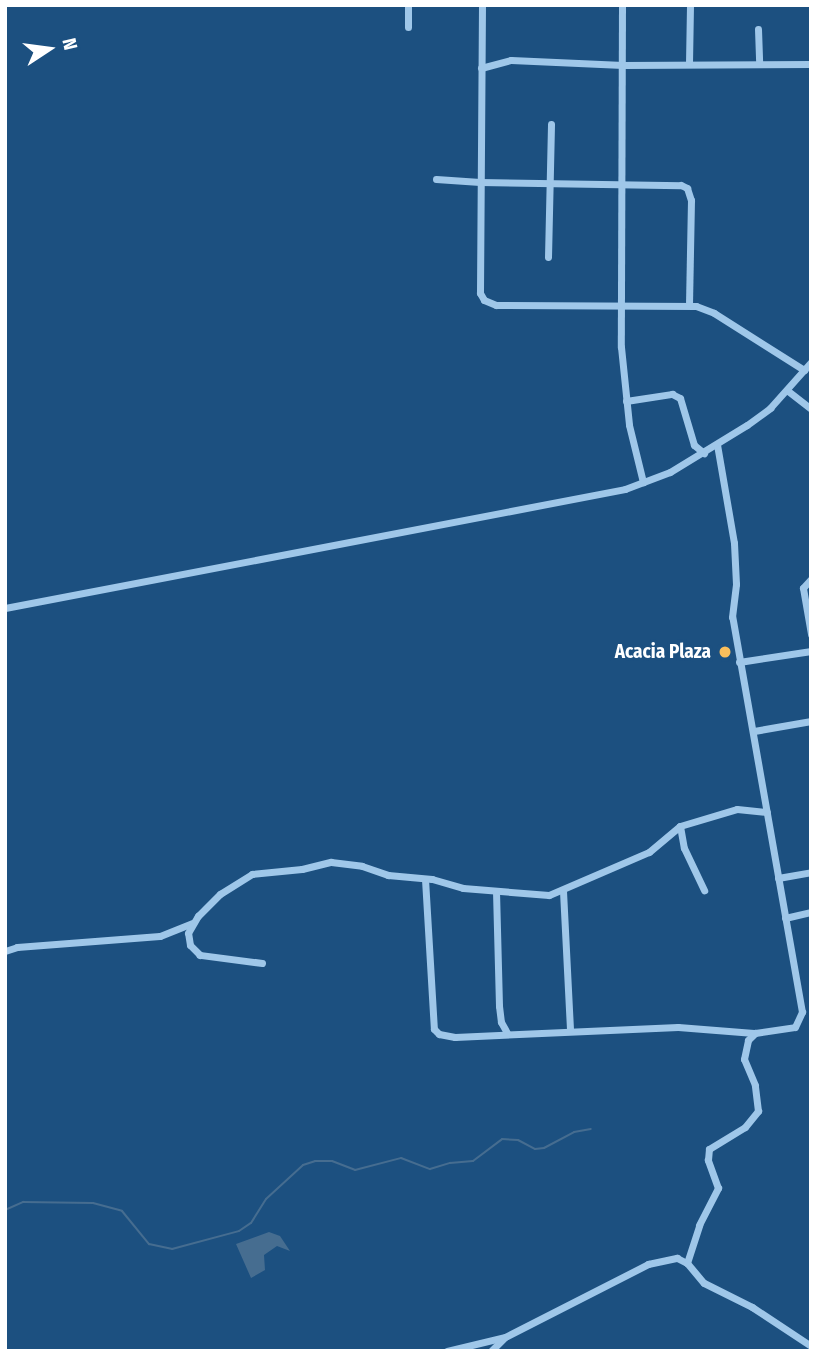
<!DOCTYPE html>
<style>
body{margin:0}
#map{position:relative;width:816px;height:1356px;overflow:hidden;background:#1c5080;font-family:"Fira Sans Condensed",sans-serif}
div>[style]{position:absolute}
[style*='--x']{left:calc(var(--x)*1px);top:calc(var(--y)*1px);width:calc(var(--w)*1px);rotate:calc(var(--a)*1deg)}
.water>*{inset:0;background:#466d90}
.stream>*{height:2px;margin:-1px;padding:0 1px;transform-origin:1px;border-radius:1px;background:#466d90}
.street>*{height:7px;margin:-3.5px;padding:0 3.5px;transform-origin:3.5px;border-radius:3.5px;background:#9fc7e9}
.dots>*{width:19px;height:19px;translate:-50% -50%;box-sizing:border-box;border:4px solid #1c5080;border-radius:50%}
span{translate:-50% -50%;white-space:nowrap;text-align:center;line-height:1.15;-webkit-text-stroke:6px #1c5080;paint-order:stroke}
.poi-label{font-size:19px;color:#fff;font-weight:700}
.right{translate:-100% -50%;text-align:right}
.frame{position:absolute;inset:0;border:7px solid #fff;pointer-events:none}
.north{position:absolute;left:14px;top:14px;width:70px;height:70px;-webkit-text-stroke:5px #1c5080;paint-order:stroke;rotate:77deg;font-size:19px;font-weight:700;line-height:28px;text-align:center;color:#fff}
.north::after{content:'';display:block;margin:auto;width:24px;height:32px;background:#fff;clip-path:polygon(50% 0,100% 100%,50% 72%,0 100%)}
</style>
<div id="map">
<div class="water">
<div style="clip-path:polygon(269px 1232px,280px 1236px,290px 1251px,277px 1246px,264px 1255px,265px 1270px,251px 1278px,236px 1244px)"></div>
</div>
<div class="stream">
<div style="--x:5;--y:1210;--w:20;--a:-24"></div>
<div style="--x:23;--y:1202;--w:70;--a:0.8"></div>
<div style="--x:93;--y:1203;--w:30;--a:15"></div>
<div style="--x:122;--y:1211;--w:43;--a:50.7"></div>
<div style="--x:149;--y:1244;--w:24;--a:12"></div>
<div style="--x:172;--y:1249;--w:69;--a:-15"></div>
<div style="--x:239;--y:1231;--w:14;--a:-34"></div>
<div style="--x:251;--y:1223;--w:28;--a:-58"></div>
<div style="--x:266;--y:1199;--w:50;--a:-42.6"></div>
<div style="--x:303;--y:1165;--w:13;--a:-18"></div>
<div style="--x:315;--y:1161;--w:17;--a:0"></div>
<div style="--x:332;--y:1161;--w:25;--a:21"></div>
<div style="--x:355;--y:1170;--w:48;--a:-14.6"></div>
<div style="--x:401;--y:1158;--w:31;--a:21"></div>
<div style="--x:430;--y:1169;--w:21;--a:-17"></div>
<div style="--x:450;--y:1163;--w:23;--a:-5"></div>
<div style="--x:473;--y:1161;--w:36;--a:-37"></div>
<div style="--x:502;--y:1139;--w:16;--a:4"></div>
<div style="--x:518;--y:1140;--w:19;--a:28"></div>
<div style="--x:535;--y:1149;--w:9;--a:-6"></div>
<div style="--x:544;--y:1148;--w:34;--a:-28"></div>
<div style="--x:574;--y:1132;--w:17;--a:-10"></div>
</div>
<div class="street">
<div style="--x:482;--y:5;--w:288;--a:90.4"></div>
<div style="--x:480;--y:293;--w:8;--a:60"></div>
<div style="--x:484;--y:300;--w:13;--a:23"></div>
<div style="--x:496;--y:305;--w:200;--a:0.3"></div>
<div style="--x:696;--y:306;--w:19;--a:21"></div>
<div style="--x:714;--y:313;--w:107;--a:32.3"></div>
<div style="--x:622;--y:5;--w:342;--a:90.2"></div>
<div style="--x:621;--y:347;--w:78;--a:84.1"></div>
<div style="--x:629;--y:425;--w:59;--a:76.2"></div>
<div style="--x:408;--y:27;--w:22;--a:-90"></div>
<div style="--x:758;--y:29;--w:34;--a:88"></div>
<div style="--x:689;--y:63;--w:58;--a:-89"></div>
<div style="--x:481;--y:68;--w:31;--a:-15"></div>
<div style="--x:511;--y:60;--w:112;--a:2.6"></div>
<div style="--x:623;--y:65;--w:188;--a:-0.3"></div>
<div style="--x:436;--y:179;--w:44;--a:3.9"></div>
<div style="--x:480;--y:182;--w:201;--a:0.9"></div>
<div style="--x:681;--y:185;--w:7;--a:27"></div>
<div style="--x:687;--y:188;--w:13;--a:72"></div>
<div style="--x:691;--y:200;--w:105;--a:91.1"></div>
<div style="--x:548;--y:257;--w:133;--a:-88.7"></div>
<div style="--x:788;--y:391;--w:29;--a:38"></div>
<div style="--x:626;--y:401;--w:47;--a:-8.7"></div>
<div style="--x:672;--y:394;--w:9;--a:27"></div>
<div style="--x:680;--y:398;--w:49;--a:73.4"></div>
<div style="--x:694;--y:445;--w:13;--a:39"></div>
<div style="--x:811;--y:579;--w:12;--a:132"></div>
<div style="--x:803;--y:588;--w:47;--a:80.1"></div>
<div style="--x:5;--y:608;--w:631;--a:-10.86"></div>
<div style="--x:625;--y:489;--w:48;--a:-20.7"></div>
<div style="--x:670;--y:472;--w:90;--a:-31.4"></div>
<div style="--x:747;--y:425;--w:29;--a:-36"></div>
<div style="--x:770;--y:408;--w:62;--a:-48.3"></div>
<div style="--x:739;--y:662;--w:73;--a:-8.7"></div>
<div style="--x:754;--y:731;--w:58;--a:-10"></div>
<div style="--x:680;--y:826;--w:22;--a:80"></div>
<div style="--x:684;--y:848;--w:47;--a:64.5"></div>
<div style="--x:778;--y:878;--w:34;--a:-10"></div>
<div style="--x:425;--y:879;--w:150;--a:86.6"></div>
<div style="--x:434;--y:1029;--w:7;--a:45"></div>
<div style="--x:439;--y:1034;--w:16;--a:11"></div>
<div style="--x:455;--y:1037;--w:223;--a:-2.6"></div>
<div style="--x:678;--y:1027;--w:76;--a:4.5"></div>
<div style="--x:496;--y:891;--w:115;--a:88.5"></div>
<div style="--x:499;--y:1006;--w:16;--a:83"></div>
<div style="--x:501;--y:1022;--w:13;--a:61"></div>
<div style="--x:563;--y:891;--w:139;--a:87.1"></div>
<div style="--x:785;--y:918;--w:27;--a:-13"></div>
<div style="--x:5;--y:951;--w:13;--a:-18"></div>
<div style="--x:17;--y:947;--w:143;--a:-4.4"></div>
<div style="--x:160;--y:936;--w:35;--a:-22"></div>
<div style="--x:262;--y:963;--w:63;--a:-172.6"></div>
<div style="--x:200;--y:955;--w:14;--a:-135"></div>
<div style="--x:190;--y:945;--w:12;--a:-99"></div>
<div style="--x:188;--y:933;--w:20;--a:-60"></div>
<div style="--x:198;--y:916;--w:31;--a:-45"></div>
<div style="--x:220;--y:894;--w:38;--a:-32"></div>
<div style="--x:252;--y:874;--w:50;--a:-5.7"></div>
<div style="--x:302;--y:869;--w:30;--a:-14"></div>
<div style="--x:331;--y:862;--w:31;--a:7"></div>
<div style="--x:362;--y:866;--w:28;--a:19"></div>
<div style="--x:388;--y:875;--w:44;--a:5.2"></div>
<div style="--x:432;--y:879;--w:32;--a:16"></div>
<div style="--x:463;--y:888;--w:86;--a:4.7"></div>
<div style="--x:549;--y:895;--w:109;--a:-23.3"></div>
<div style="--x:649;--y:852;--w:40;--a:-40"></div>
<div style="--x:680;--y:826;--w:59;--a:-16.6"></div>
<div style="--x:737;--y:809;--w:30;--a:6"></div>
<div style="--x:687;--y:1263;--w:40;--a:-72"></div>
<div style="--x:699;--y:1225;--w:42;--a:-62.8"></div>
<div style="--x:718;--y:1188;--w:30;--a:-110"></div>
<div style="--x:708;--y:1160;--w:11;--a:-85"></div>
<div style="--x:709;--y:1149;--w:42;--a:-31.4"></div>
<div style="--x:745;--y:1127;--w:21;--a:-51"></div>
<div style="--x:758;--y:1111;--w:26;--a:-97"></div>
<div style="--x:755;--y:1085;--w:28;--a:-113"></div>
<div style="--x:744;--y:1059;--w:19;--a:-78"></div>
<div style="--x:748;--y:1040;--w:10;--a:-45"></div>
<div style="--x:755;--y:1033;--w:40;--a:-8.5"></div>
<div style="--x:795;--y:1027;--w:17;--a:-65"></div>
<div style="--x:802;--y:1012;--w:401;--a:-100"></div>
<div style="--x:732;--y:617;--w:33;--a:-83"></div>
<div style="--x:736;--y:584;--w:41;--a:-92.8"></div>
<div style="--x:734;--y:543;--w:99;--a:-99.8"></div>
<div style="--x:447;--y:1351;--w:60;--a:-13.6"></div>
<div style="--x:505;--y:1337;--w:161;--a:-27"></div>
<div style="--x:648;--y:1264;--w:30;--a:-12"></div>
<div style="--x:677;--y:1258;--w:11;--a:27"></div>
<div style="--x:687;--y:1263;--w:26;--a:50"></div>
<div style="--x:704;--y:1283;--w:54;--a:26.6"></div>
<div style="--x:752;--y:1307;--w:71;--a:33.5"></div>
<div style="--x:491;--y:1351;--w:18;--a:-45"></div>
</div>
<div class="dots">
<div style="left:725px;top:652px;background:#fabf5c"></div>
</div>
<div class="poi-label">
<span class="right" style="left:711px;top:652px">Acacia Plaza</span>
</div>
<div class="frame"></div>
<div class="north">N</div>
</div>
